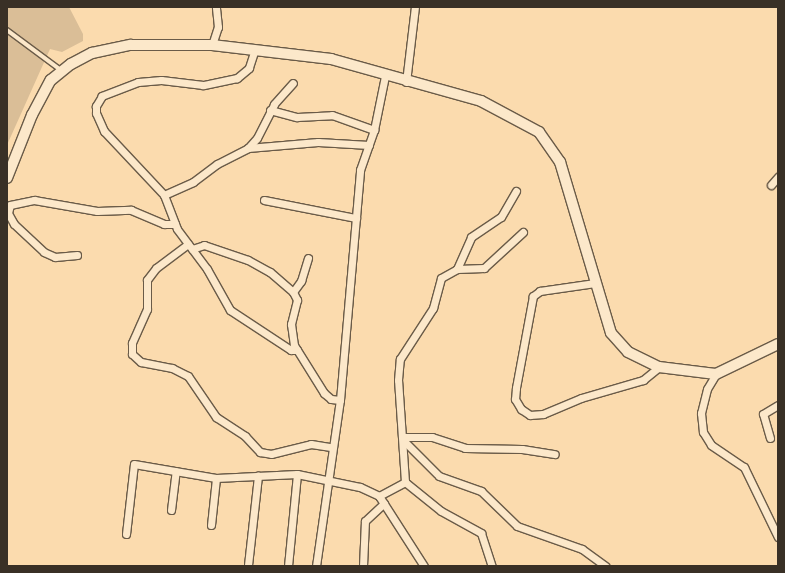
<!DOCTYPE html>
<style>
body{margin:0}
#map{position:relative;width:785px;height:573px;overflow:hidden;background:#fbdbae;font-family:"IM FELL English",serif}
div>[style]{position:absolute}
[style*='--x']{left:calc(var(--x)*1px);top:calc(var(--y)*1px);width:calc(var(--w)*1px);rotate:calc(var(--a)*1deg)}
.green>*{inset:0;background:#dabe97}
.roads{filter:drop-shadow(1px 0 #6a5b48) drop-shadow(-1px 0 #6a5b48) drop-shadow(0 1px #6a5b48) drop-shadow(0 -1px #6a5b48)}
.service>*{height:3.5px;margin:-1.75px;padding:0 1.75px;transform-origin:1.75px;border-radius:1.75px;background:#fce8ca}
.minor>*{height:7px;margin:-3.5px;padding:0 3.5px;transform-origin:3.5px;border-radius:3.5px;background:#fce8ca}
.secondary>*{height:10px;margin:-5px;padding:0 5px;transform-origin:5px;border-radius:5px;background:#fce8ca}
span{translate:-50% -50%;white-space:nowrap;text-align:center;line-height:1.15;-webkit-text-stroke:4px #fce8ca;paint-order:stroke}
.frame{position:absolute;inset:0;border:8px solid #393026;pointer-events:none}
</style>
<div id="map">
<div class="green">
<div style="clip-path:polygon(7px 7px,69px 7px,83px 34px,83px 41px,62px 52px,50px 49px,7px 145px)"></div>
</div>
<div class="roads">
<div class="service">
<div style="--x:7;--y:30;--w:67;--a:36.5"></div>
</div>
<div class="minor">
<div style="--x:212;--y:45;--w:19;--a:-72"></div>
<div style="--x:218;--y:27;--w:20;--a:-96"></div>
<div style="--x:255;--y:49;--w:20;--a:108"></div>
<div style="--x:249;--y:68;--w:16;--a:140"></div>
<div style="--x:237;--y:78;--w:35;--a:168"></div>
<div style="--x:203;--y:85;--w:42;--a:-173.2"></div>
<div style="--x:161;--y:80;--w:23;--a:175"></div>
<div style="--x:138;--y:82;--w:39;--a:159"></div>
<div style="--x:102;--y:96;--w:12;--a:121"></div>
<div style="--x:96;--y:106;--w:7;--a:90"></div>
<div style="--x:96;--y:113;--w:20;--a:66"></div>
<div style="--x:104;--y:131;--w:88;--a:46.8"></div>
<div style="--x:164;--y:195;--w:36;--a:69"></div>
<div style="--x:177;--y:229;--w:50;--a:53.1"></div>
<div style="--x:207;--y:269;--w:47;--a:60.7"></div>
<div style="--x:230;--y:310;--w:73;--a:33.3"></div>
<div style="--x:291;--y:350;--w:6;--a:0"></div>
<div style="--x:406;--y:82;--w:76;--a:-83.2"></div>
<div style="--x:270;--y:110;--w:28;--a:15"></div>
<div style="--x:297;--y:117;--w:35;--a:-3"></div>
<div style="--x:332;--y:115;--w:45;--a:19.7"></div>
<div style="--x:248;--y:148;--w:70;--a:-4.9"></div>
<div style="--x:318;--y:142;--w:51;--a:3.4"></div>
<div style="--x:771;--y:185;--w:11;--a:-49"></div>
<div style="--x:164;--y:195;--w:32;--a:-24"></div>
<div style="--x:193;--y:182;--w:30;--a:-37"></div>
<div style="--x:217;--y:164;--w:35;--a:-27"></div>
<div style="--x:248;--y:148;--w:13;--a:-48"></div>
<div style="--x:257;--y:138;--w:38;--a:-63"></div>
<div style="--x:274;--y:104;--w:28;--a:-48"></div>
<div style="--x:264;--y:200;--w:94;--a:11.1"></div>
<div style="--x:188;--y:244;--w:40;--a:143"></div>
<div style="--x:156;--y:268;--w:15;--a:127"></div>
<div style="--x:147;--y:280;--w:29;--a:90"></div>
<div style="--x:147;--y:309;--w:37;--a:114"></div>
<div style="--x:132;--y:343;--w:11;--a:90"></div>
<div style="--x:132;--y:354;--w:12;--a:42"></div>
<div style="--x:141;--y:362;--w:32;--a:11"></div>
<div style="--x:172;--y:368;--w:18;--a:27"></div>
<div style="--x:188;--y:376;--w:50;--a:55.7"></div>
<div style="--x:216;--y:417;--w:35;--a:33"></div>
<div style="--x:245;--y:436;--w:22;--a:47"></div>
<div style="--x:260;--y:452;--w:11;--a:10"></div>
<div style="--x:271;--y:454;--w:41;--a:-14"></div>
<div style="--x:311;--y:444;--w:20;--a:9"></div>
<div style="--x:192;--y:249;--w:13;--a:-18"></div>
<div style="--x:204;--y:245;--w:46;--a:18.8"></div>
<div style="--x:248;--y:260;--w:25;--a:29"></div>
<div style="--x:270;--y:272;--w:30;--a:41"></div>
<div style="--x:293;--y:292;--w:9;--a:63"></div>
<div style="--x:297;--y:300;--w:25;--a:104"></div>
<div style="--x:291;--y:324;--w:21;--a:82"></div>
<div style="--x:294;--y:345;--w:57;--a:58"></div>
<div style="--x:324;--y:393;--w:9;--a:41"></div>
<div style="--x:331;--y:399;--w:9;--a:6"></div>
<div style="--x:77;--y:255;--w:22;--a:175"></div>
<div style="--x:55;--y:257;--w:12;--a:-156"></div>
<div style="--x:44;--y:252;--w:41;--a:-137"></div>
<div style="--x:14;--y:224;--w:13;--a:-119"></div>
<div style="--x:8;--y:213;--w:8;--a:-76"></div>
<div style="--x:10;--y:205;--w:25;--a:-12"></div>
<div style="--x:34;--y:200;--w:64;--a:9.9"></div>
<div style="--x:97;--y:211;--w:34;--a:-2"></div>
<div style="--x:131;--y:210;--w:36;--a:23"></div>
<div style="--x:164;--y:224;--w:11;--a:0"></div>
<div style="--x:457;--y:269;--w:27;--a:-2"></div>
<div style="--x:484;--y:268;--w:53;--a:-42.7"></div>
<div style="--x:595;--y:283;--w:56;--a:171.7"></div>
<div style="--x:540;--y:291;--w:9;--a:144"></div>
<div style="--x:533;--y:296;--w:94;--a:100.5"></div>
<div style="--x:516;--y:388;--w:11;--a:95"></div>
<div style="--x:515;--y:399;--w:12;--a:59"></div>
<div style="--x:521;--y:409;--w:11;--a:34"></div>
<div style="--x:530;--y:415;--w:13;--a:-4"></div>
<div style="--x:543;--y:414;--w:41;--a:-22.8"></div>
<div style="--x:581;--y:398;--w:65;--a:-16.2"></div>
<div style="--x:643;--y:380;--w:21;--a:-39"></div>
<div style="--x:293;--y:292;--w:14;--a:-54"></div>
<div style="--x:301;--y:281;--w:24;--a:-73"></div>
<div style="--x:716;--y:374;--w:17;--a:121"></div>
<div style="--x:707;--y:389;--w:25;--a:104"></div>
<div style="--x:701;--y:413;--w:19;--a:84"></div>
<div style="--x:703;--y:432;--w:15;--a:58"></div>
<div style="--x:711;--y:445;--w:40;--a:34"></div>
<div style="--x:744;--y:467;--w:78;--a:64.1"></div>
<div style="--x:403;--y:437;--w:29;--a:0"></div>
<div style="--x:432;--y:437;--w:35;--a:18"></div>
<div style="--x:465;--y:448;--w:57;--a:1"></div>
<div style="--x:522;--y:449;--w:33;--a:9"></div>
<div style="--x:770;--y:438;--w:25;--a:-106"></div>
<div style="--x:763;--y:414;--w:17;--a:-31"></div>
<div style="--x:404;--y:441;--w:49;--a:45"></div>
<div style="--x:439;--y:476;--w:45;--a:19.7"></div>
<div style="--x:481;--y:491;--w:50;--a:44.2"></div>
<div style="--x:517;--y:526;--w:69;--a:19.5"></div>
<div style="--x:582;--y:549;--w:29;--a:36"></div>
<div style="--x:405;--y:482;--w:102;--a:-93.9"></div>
<div style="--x:398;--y:380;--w:21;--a:-85"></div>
<div style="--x:400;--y:359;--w:61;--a:-57.1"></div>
<div style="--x:433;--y:308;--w:31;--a:-75"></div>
<div style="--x:441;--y:278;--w:18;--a:-29"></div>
<div style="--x:457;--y:269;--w:35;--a:-66"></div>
<div style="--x:471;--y:237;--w:36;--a:-34"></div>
<div style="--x:501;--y:217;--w:30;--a:-60"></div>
<div style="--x:379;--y:496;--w:30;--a:-28"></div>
<div style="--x:405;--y:482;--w:46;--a:38.9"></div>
<div style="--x:441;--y:511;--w:46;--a:28.8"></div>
<div style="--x:481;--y:533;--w:35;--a:72"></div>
<div style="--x:171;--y:510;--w:39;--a:-83"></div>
<div style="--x:211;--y:525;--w:47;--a:-83.9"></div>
<div style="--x:126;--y:534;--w:70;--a:-83.5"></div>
<div style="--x:134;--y:464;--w:83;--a:9.7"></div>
<div style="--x:216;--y:478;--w:81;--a:-2.8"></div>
<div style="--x:297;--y:474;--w:64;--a:11.7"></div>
<div style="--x:360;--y:487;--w:21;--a:25"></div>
<div style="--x:379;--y:496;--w:83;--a:57.3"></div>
<div style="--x:248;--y:565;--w:90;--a:-83.6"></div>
<div style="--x:288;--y:566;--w:92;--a:-84.4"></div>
<div style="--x:316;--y:566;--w:168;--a:-81.8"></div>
<div style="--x:340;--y:400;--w:231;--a:-85"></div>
<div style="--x:360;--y:170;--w:42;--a:-70.7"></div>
<div style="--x:374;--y:130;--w:55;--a:-78.5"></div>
<div style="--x:363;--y:566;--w:45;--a:-87.5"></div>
<div style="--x:365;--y:521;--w:26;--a:-43"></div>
</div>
<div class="secondary">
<div style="--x:7;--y:178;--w:68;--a:-68.4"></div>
<div style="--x:32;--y:115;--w:40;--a:-62"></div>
<div style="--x:51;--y:80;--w:26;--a:-39"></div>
<div style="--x:71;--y:64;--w:24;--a:-28"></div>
<div style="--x:92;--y:53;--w:40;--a:-12"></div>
<div style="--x:131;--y:45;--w:81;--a:0"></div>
<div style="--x:212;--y:45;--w:120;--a:6.7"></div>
<div style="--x:331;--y:59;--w:156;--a:15.6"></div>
<div style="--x:481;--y:101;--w:66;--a:28.1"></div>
<div style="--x:539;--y:132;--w:37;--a:55"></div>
<div style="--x:560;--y:162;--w:178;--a:73.4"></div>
<div style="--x:611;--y:333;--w:25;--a:48"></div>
<div style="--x:628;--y:352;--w:34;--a:26"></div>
<div style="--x:659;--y:367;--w:57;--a:7"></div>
<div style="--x:716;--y:374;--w:69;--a:-25.8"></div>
</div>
</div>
<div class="frame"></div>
</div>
